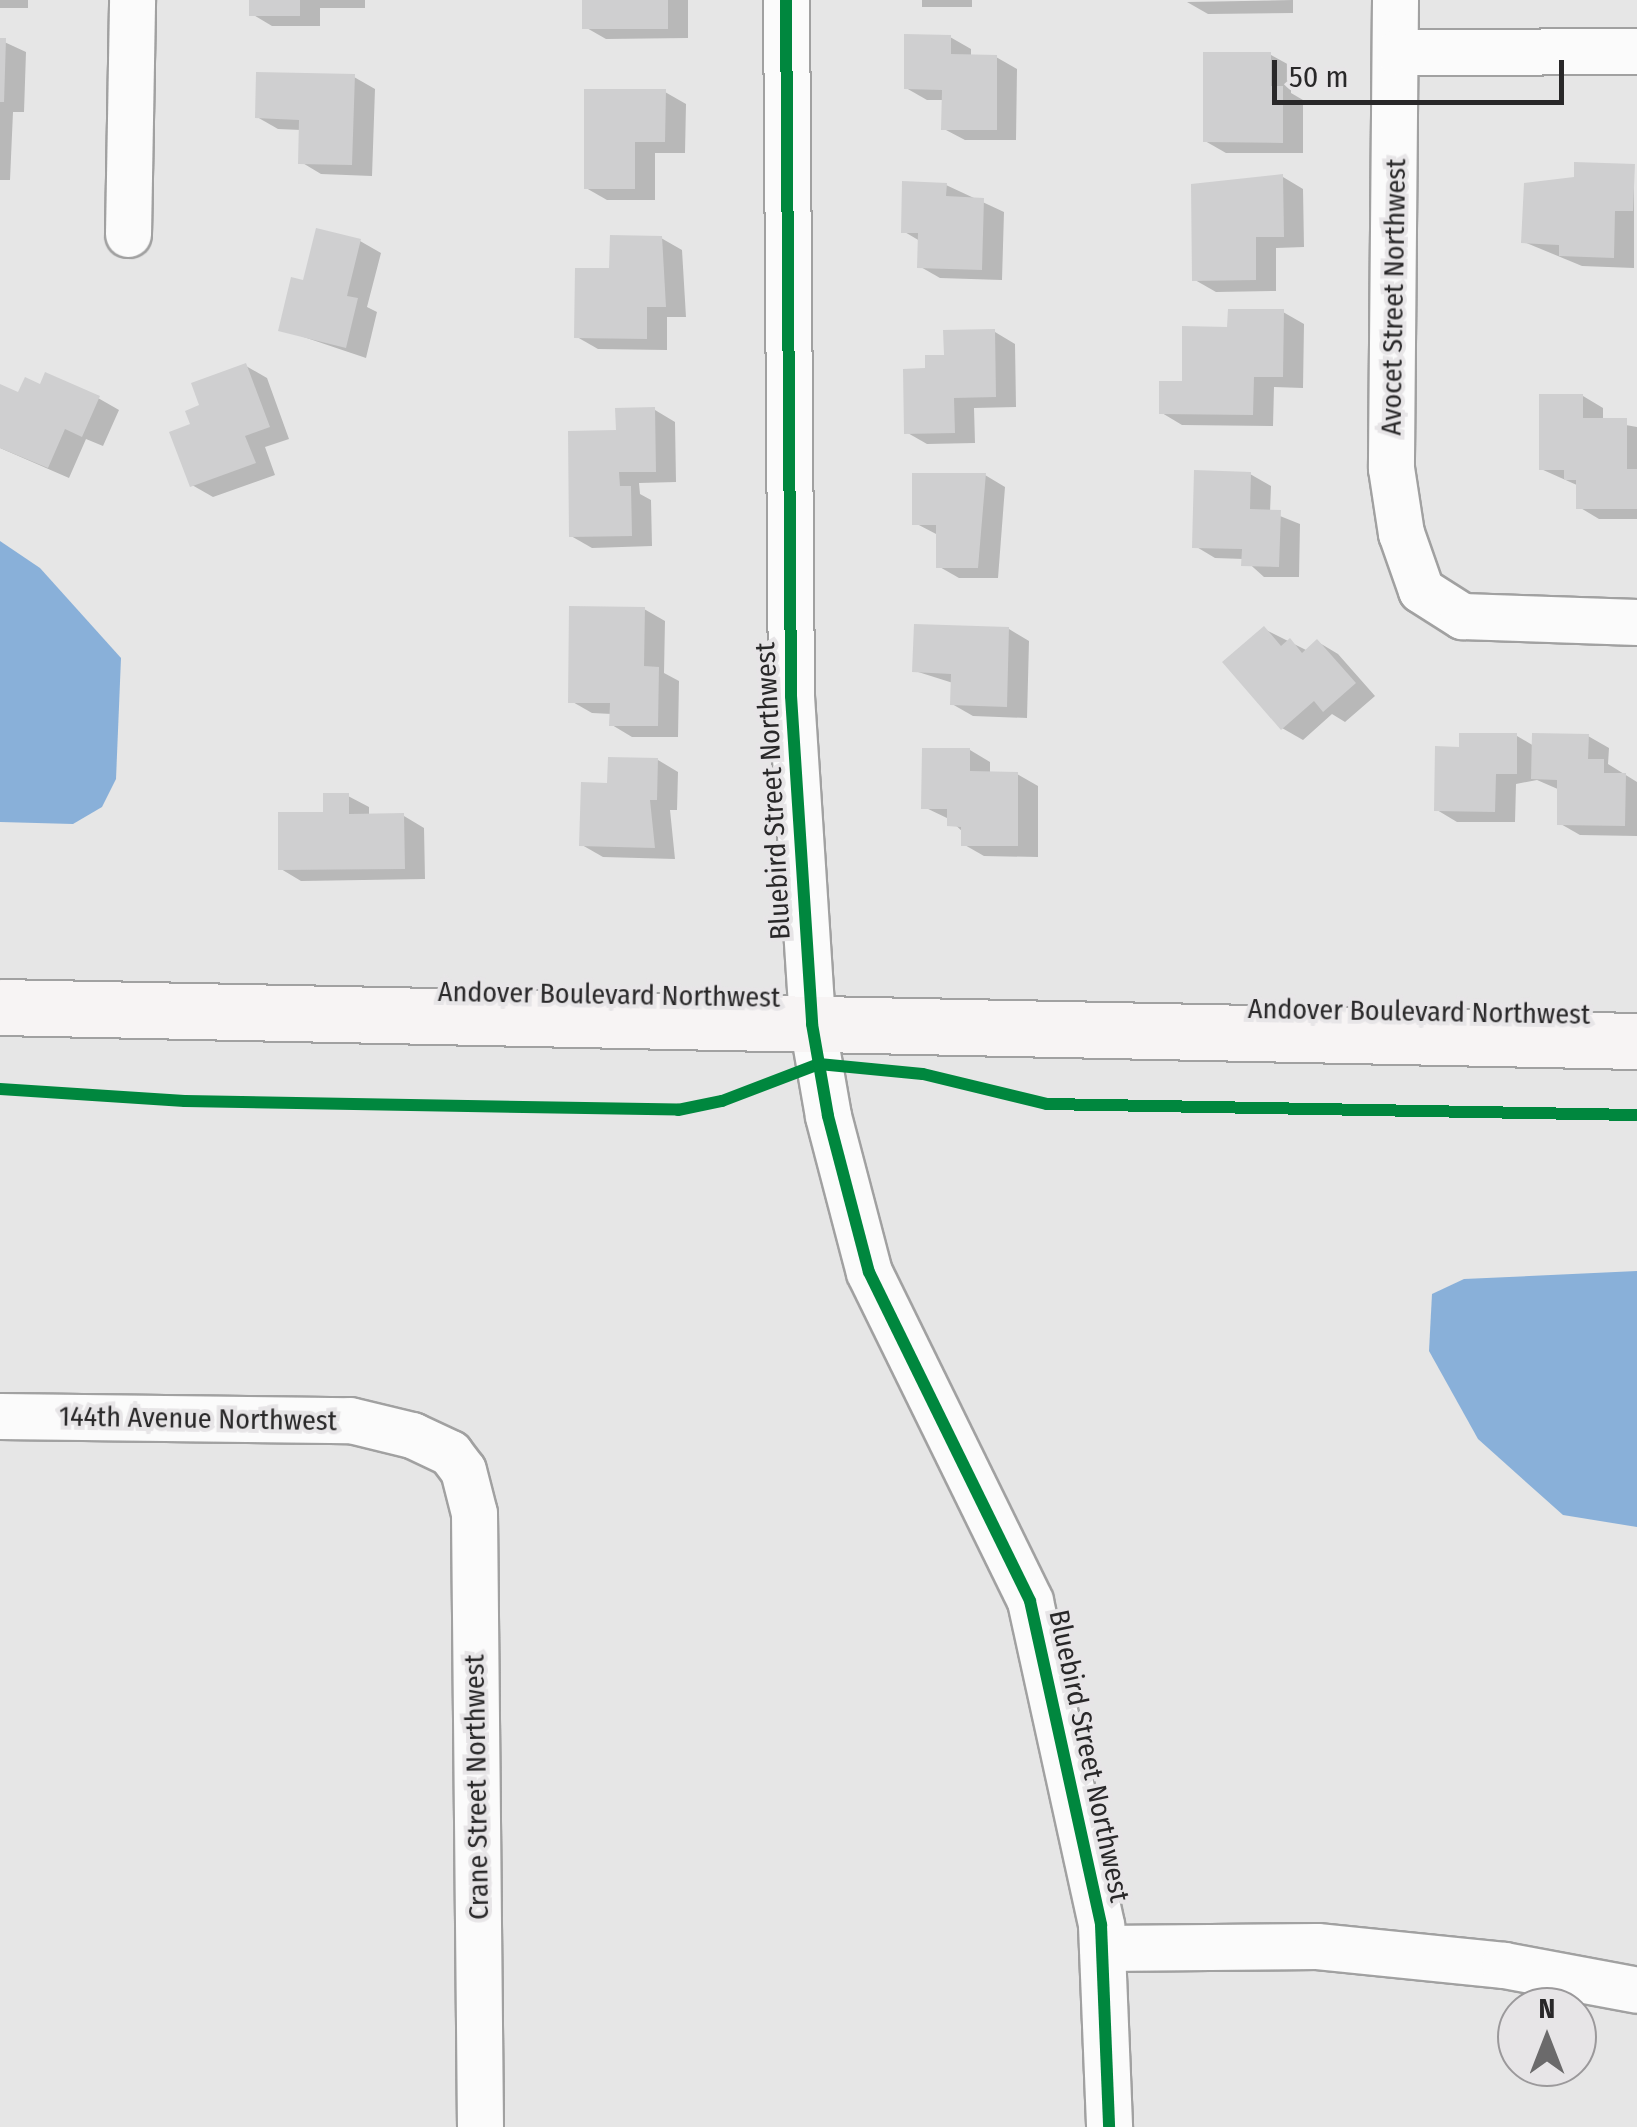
<!DOCTYPE html>
<style>
body{margin:0}
#map{position:relative;width:1637px;height:2127px;overflow:hidden;background:#e6e6e6;font-family:"Fira Sans Condensed",sans-serif}
div>[style]{position:absolute}
[style*='--x']{left:calc(var(--x)*1px);top:calc(var(--y)*1px);width:calc(var(--w)*1px);rotate:calc(var(--a)*1deg)}
.water>*{inset:0;background:#89b0d9}
.shadow>*{inset:0;background:#0003;transform-origin:0 0}
.building>*{inset:0;background:#cfcfd0;transform-origin:0 0}
.roads{filter:drop-shadow(2px 0 #a1a1a1) drop-shadow(-2px 0 #a1a1a1) drop-shadow(0 2px #a1a1a1) drop-shadow(0 -2px #a1a1a1)}
.street>*{height:45px;margin:-22.5px;padding:0 22.5px;transform-origin:22.5px;border-radius:22.5px;background:#fbfbfb}
.secondary>*{height:55px;margin:-27.5px;padding:0 27.5px;transform-origin:27.5px;border-radius:27.5px;background:#f7f4f4}
.cycleway>*{height:12px;margin:-6px;padding:0 6px;transform-origin:6px;border-radius:6px;background:#00873e}
span{translate:-50% -50%;white-space:nowrap;text-align:center;line-height:1.15;-webkit-text-stroke:8px #e7e5e7;paint-order:stroke}
.street-label{font-size:28px;color:#292829}
.north{position:absolute;left:1497px;top:1987px;width:100px;height:100px;box-sizing:border-box;background:#e7e5e7;border:2px solid #9b999b;border-radius:50%;rotate:0deg;font-size:28px;font-weight:700;line-height:40px;text-align:center;color:#292829}
.north::after{content:'';display:block;margin:auto;width:35px;height:45px;background:#6b6a6b;clip-path:polygon(50% 0,100% 100%,50% 72%,0 100%)}
.scale{position:absolute;left:1272px;top:60px;width:292px;height:45px;box-sizing:border-box;border:5px solid #292829;border-top:0;padding-left:12px;font-size:30px;line-height:35px;white-space:nowrap;color:#292829;-webkit-text-stroke:8px #e7e5e7;paint-order:stroke}
</style>
<div id="map">
<div class="water">
<div style="clip-path:polygon(0 541px,40px 568px,121px 658px,116px 779px,102px 807px,73px 824px,0 822px)"></div>
<div style="clip-path:polygon(1637px 1271px,1637px 1527px,1563px 1515px,1478px 1439px,1429px 1351px,1432px 1294px,1464px 1279px)"></div>
</div>
<div class="shadow">
<div style="left:0;top:0;width:28px;height:8px"></div>
<div style="clip-path:polygon(252px 0,365px 0,365px 8px,320px 8px,320px 26px,272px 26px,252px 14px)"></div>
<div style="clip-path:polygon(585px 0,688px 0,688px 38px,606px 39px,585px 27px)"></div>
<div style="left:922px;top:0;width:50px;height:7px"></div>
<div style="clip-path:polygon(1293px 0,1293px 13px,1208px 14px,1187px 2px)"></div>
<div style="clip-path:polygon(950px 37px,971px 49px,971px 57px,996px 57px,1017px 69px,1016px 140px,965px 140px,944px 129px,944px 100px,927px 100px,906px 88px)"></div>
<div style="clip-path:polygon(0 40px,26px 52px,24px 112px,13px 112px,10px 180px,0 180px)"></div>
<div style="clip-path:polygon(1271px 55px,1291px 66px,1291px 93px,1303px 100px,1303px 153px,1226px 153px,1205px 141px)"></div>
<div style="clip-path:polygon(354px 77px,375px 89px,372px 176px,321px 174px,301px 162px,301px 130px,278px 129px,257px 117px)"></div>
<div style="clip-path:polygon(665px 92px,686px 104px,685px 153px,655px 153px,655px 200px,607px 200px,586px 188px)"></div>
<div style="clip-path:polygon(1634px 167px,1634px 268px,1582px 266px,1524px 242px)"></div>
<div style="clip-path:polygon(1283px 177px,1303px 189px,1304px 247px,1276px 248px,1276px 291px,1216px 292px,1195px 280px)"></div>
<div style="clip-path:polygon(946px 185px,1004px 212px,1002px 280px,940px 278px,919px 266px,920px 241px,903px 231px)"></div>
<div style="clip-path:polygon(661px 238px,682px 250px,686px 317px,667px 317px,667px 350px,598px 349px,577px 337px,612px 271px)"></div>
<div style="clip-path:polygon(360px 241px,381px 253px,367px 307px,377px 312px,366px 358px,280px 329px,305px 283px)"></div>
<div style="clip-path:polygon(1283px 312px,1304px 324px,1303px 388px,1274px 387px,1273px 426px,1182px 425px,1162px 413px,1230px 329px)"></div>
<div style="clip-path:polygon(995px 332px,1015px 344px,1016px 407px,974px 408px,975px 443px,927px 444px,906px 432px,928px 371px)"></div>
<div style="clip-path:polygon(246px 366px,267px 378px,289px 439px,265px 447px,275px 475px,213px 497px,192px 485px,202px 407px)"></div>
<div style="clip-path:polygon(0 387px,20px 395px,98px 398px,119px 410px,103px 446px,86px 439px,69px 478px,0 448px)"></div>
<div style="clip-path:polygon(1583px 396px,1603px 408px,1603px 421px,1637px 427px,1637px 519px,1599px 519px,1579px 507px,1579px 486px,1541px 469px)"></div>
<div style="clip-path:polygon(655px 410px,675px 422px,676px 482px,639px 483px,640px 494px,651px 500px,652px 546px,592px 548px,571px 536px,618px 432px)"></div>
<div style="clip-path:polygon(1250px 474px,1271px 486px,1270px 512px,1300px 524px,1299px 577px,1264px 577px,1244px 559px,1215px 558px,1195px 546px)"></div>
<div style="clip-path:polygon(985px 475px,1005px 487px,998px 578px,959px 578px,938px 566px,938px 535px,915px 523px)"></div>
<div style="clip-path:polygon(644px 609px,665px 621px,664px 673px,679px 681px,678px 737px,632px 737px,612px 725px,612px 714px,592px 713px,571px 701px)"></div>
<div style="clip-path:polygon(1009px 629px,1029px 641px,1027px 718px,973px 716px,952px 704px,953px 683px,915px 671px)"></div>
<div style="clip-path:polygon(1264px 629px,1308px 651px,1318px 642px,1338px 654px,1375px 696px,1345px 722px,1332px 714px,1303px 740px,1282px 728px)"></div>
<div style="clip-path:polygon(1517px 736px,1534px 746px,1588px 736px,1609px 748px,1608px 764px,1637px 782px,1637px 836px,1580px 835px,1559px 823px,1560px 790px,1537px 780px,1516px 784px,1515px 822px,1457px 822px,1437px 810px,1461px 749px)"></div>
<div style="clip-path:polygon(970px 750px,990px 762px,990px 774px,1017px 774px,1038px 786px,1038px 857px,984px 856px,963px 844px,964px 833px,949px 819px,924px 807px)"></div>
<div style="clip-path:polygon(658px 760px,678px 772px,677px 810px,670px 810px,675px 859px,603px 857px,582px 845px,610px 785px)"></div>
<div style="clip-path:polygon(348px 796px,369px 807px,369px 816px,404px 816px,424px 828px,425px 879px,301px 881px,281px 869px)"></div>
</div>
<div class="building">
<div style="left:249px;top:0;width:51px;height:16px"></div>
<div style="left:582px;top:0;width:86px;height:29px"></div>
<div style="clip-path:polygon(904px 34px,951px 35px,951px 54px,997px 55px,997px 130px,941px 130px,942px 90px,904px 89px)"></div>
<div style="clip-path:polygon(0 38px,6px 38px,4px 102px,0 102px)"></div>
<div style="clip-path:polygon(1203px 52px,1271px 52px,1271px 86px,1283px 86px,1283px 143px,1203px 142px)"></div>
<div style="clip-path:polygon(256px 72px,355px 74px,352px 165px,298px 164px,299px 120px,255px 118px)"></div>
<div style="clip-path:polygon(584px 89px,666px 89px,665px 142px,635px 142px,635px 189px,584px 189px)"></div>
<div style="clip-path:polygon(1574px 162px,1635px 164px,1633px 211px,1615px 211px,1614px 258px,1559px 256px,1559px 245px,1521px 243px,1524px 183px,1574px 177px)"></div>
<div style="clip-path:polygon(1283px 174px,1284px 237px,1256px 237px,1256px 280px,1192px 281px,1191px 184px)"></div>
<div style="clip-path:polygon(902px 181px,947px 183px,946px 196px,984px 198px,982px 270px,917px 268px,918px 233px,901px 233px)"></div>
<div style="clip-path:polygon(316px 228px,361px 239px,347px 296px,358px 298px,346px 348px,278px 331px,291px 277px,303px 280px)"></div>
<div style="clip-path:polygon(610px 235px,662px 236px,666px 307px,647px 307px,647px 339px,574px 338px,575px 268px,609px 268px)"></div>
<div style="clip-path:polygon(1228px 309px,1284px 309px,1283px 377px,1254px 377px,1253px 415px,1159px 414px,1159px 381px,1182px 381px,1182px 326px,1227px 327px)"></div>
<div style="clip-path:polygon(995px 329px,996px 397px,954px 398px,955px 433px,904px 434px,903px 369px,925px 368px,925px 355px,944px 355px,943px 330px)"></div>
<div style="clip-path:polygon(246px 363px,270px 427px,245px 436px,256px 463px,190px 487px,169px 432px,190px 424px,185px 411px,199px 405px,191px 383px)"></div>
<div style="clip-path:polygon(45px 372px,100px 396px,82px 437px,65px 429px,48px 468px,0 448px,0 384px,18px 392px,25px 377px,40px 384px)"></div>
<div style="clip-path:polygon(1539px 394px,1583px 394px,1583px 418px,1627px 418px,1627px 469px,1637px 469px,1637px 509px,1576px 509px,1576px 480px,1564px 480px,1564px 470px,1539px 470px)"></div>
<div style="clip-path:polygon(655px 407px,656px 472px,619px 472px,620px 486px,631px 486px,632px 536px,569px 537px,568px 431px,616px 430px,615px 408px)"></div>
<div style="clip-path:polygon(1194px 470px,1251px 472px,1250px 509px,1281px 510px,1279px 567px,1241px 566px,1242px 549px,1192px 548px)"></div>
<div style="clip-path:polygon(912px 473px,986px 473px,978px 568px,936px 568px,936px 525px,912px 525px)"></div>
<div style="clip-path:polygon(569px 606px,645px 607px,644px 666px,659px 667px,658px 726px,609px 726px,610px 703px,568px 703px)"></div>
<div style="clip-path:polygon(914px 624px,1009px 627px,1007px 707px,950px 705px,951px 674px,912px 672px)"></div>
<div style="clip-path:polygon(1264px 626px,1281px 646px,1290px 638px,1302px 653px,1317px 639px,1356px 683px,1323px 712px,1314px 701px,1281px 730px,1222px 662px)"></div>
<div style="clip-path:polygon(1459px 733px,1517px 733px,1517px 774px,1496px 774px,1495px 812px,1434px 811px,1435px 746px,1459px 747px)"></div>
<div style="clip-path:polygon(1532px 733px,1589px 734px,1588px 759px,1604px 759px,1604px 773px,1626px 773px,1625px 826px,1557px 825px,1557px 780px,1531px 779px)"></div>
<div style="clip-path:polygon(922px 748px,970px 748px,970px 771px,1018px 772px,1018px 846px,961px 846px,961px 827px,947px 826px,947px 809px,921px 809px)"></div>
<div style="clip-path:polygon(608px 757px,658px 758px,657px 800px,650px 800px,655px 848px,579px 846px,581px 782px,607px 783px)"></div>
<div style="clip-path:polygon(323px 793px,349px 793px,349px 814px,404px 813px,405px 869px,278px 870px,278px 812px,323px 812px)"></div>
</div>
<div class="roads">
<div class="street">
<div style="--x:786;--y:0;--w:696;--a:89.59"></div>
<div style="--x:791;--y:696;--w:329;--a:86.3"></div>
<div style="--x:812;--y:1024;--w:93;--a:80.1"></div>
<div style="--x:828;--y:1116;--w:161;--a:75.3"></div>
<div style="--x:869;--y:1272;--w:366;--a:63.9"></div>
<div style="--x:1030;--y:1601;--w:332;--a:77.6"></div>
<div style="--x:1101;--y:1925;--w:202;--a:87.7"></div>
<div style="--x:1395;--y:0;--w:468;--a:90.5"></div>
<div style="--x:1391;--y:468;--w:66;--a:81.3"></div>
<div style="--x:1401;--y:533;--w:60;--a:70.7"></div>
<div style="--x:1421;--y:590;--w:49;--a:32.4"></div>
<div style="--x:1462;--y:616;--w:175;--a:2"></div>
<div style="--x:1398;--y:52;--w:239;--a:-0.2"></div>
<div style="--x:128;--y:234;--w:234;--a:-89"></div>
<div style="--x:0;--y:1416;--w:350;--a:0.7"></div>
<div style="--x:350;--y:1420;--w:64;--a:13.6"></div>
<div style="--x:412;--y:1435;--w:42;--a:25.3"></div>
<div style="--x:450;--y:1453;--w:21;--a:53"></div>
<div style="--x:463;--y:1470;--w:44;--a:75.7"></div>
<div style="--x:474;--y:1513;--w:614;--a:89.44"></div>
<div style="--x:1102;--y:1948;--w:215;--a:-0.5"></div>
<div style="--x:1317;--y:1946;--w:188;--a:5.8"></div>
<div style="--x:1504;--y:1965;--w:135;--a:10.6"></div>
</div>
<div class="secondary">
<div style="--x:0;--y:1007;--w:1637;--a:1.19"></div>
</div>
</div>
<div class="cycleway">
<div style="--x:786;--y:0;--w:696;--a:89.59"></div>
<div style="--x:791;--y:696;--w:329;--a:86.3"></div>
<div style="--x:812;--y:1024;--w:93;--a:80.1"></div>
<div style="--x:828;--y:1116;--w:161;--a:75.3"></div>
<div style="--x:869;--y:1272;--w:366;--a:63.9"></div>
<div style="--x:1030;--y:1601;--w:332;--a:77.6"></div>
<div style="--x:1101;--y:1925;--w:202;--a:87.7"></div>
<div style="--x:0;--y:1089;--w:185;--a:3.7"></div>
<div style="--x:185;--y:1101;--w:493;--a:1"></div>
<div style="--x:678;--y:1110;--w:45;--a:-11.6"></div>
<div style="--x:722;--y:1101;--w:104;--a:-20.9"></div>
<div style="--x:819;--y:1064;--w:104;--a:5.5"></div>
<div style="--x:923;--y:1074;--w:128;--a:13.6"></div>
<div style="--x:1047;--y:1104;--w:590;--a:1.07"></div>
</div>
<div class="street-label">
<span style="left:1394px;top:297px;rotate:-89deg">Avocet Street Northwest</span>
<span style="left:773px;top:791px;rotate:-93deg">Bluebird Street Northwest</span>
<span style="left:609px;top:995px;rotate:1deg">Andover Boulevard Northwest</span>
<span style="left:1419px;top:1012px;rotate:1deg">Andover Boulevard Northwest</span>
<span style="left:198px;top:1419px;rotate:1deg">144th Avenue Northwest</span>
<span style="left:1089px;top:1756px;rotate:78deg">Bluebird Street Northwest</span>
<span style="left:477px;top:1787px;rotate:-91deg">Crane Street Northwest</span>
</div>
<div class="north">N</div>
<div class="scale">50 m</div>
</div>
